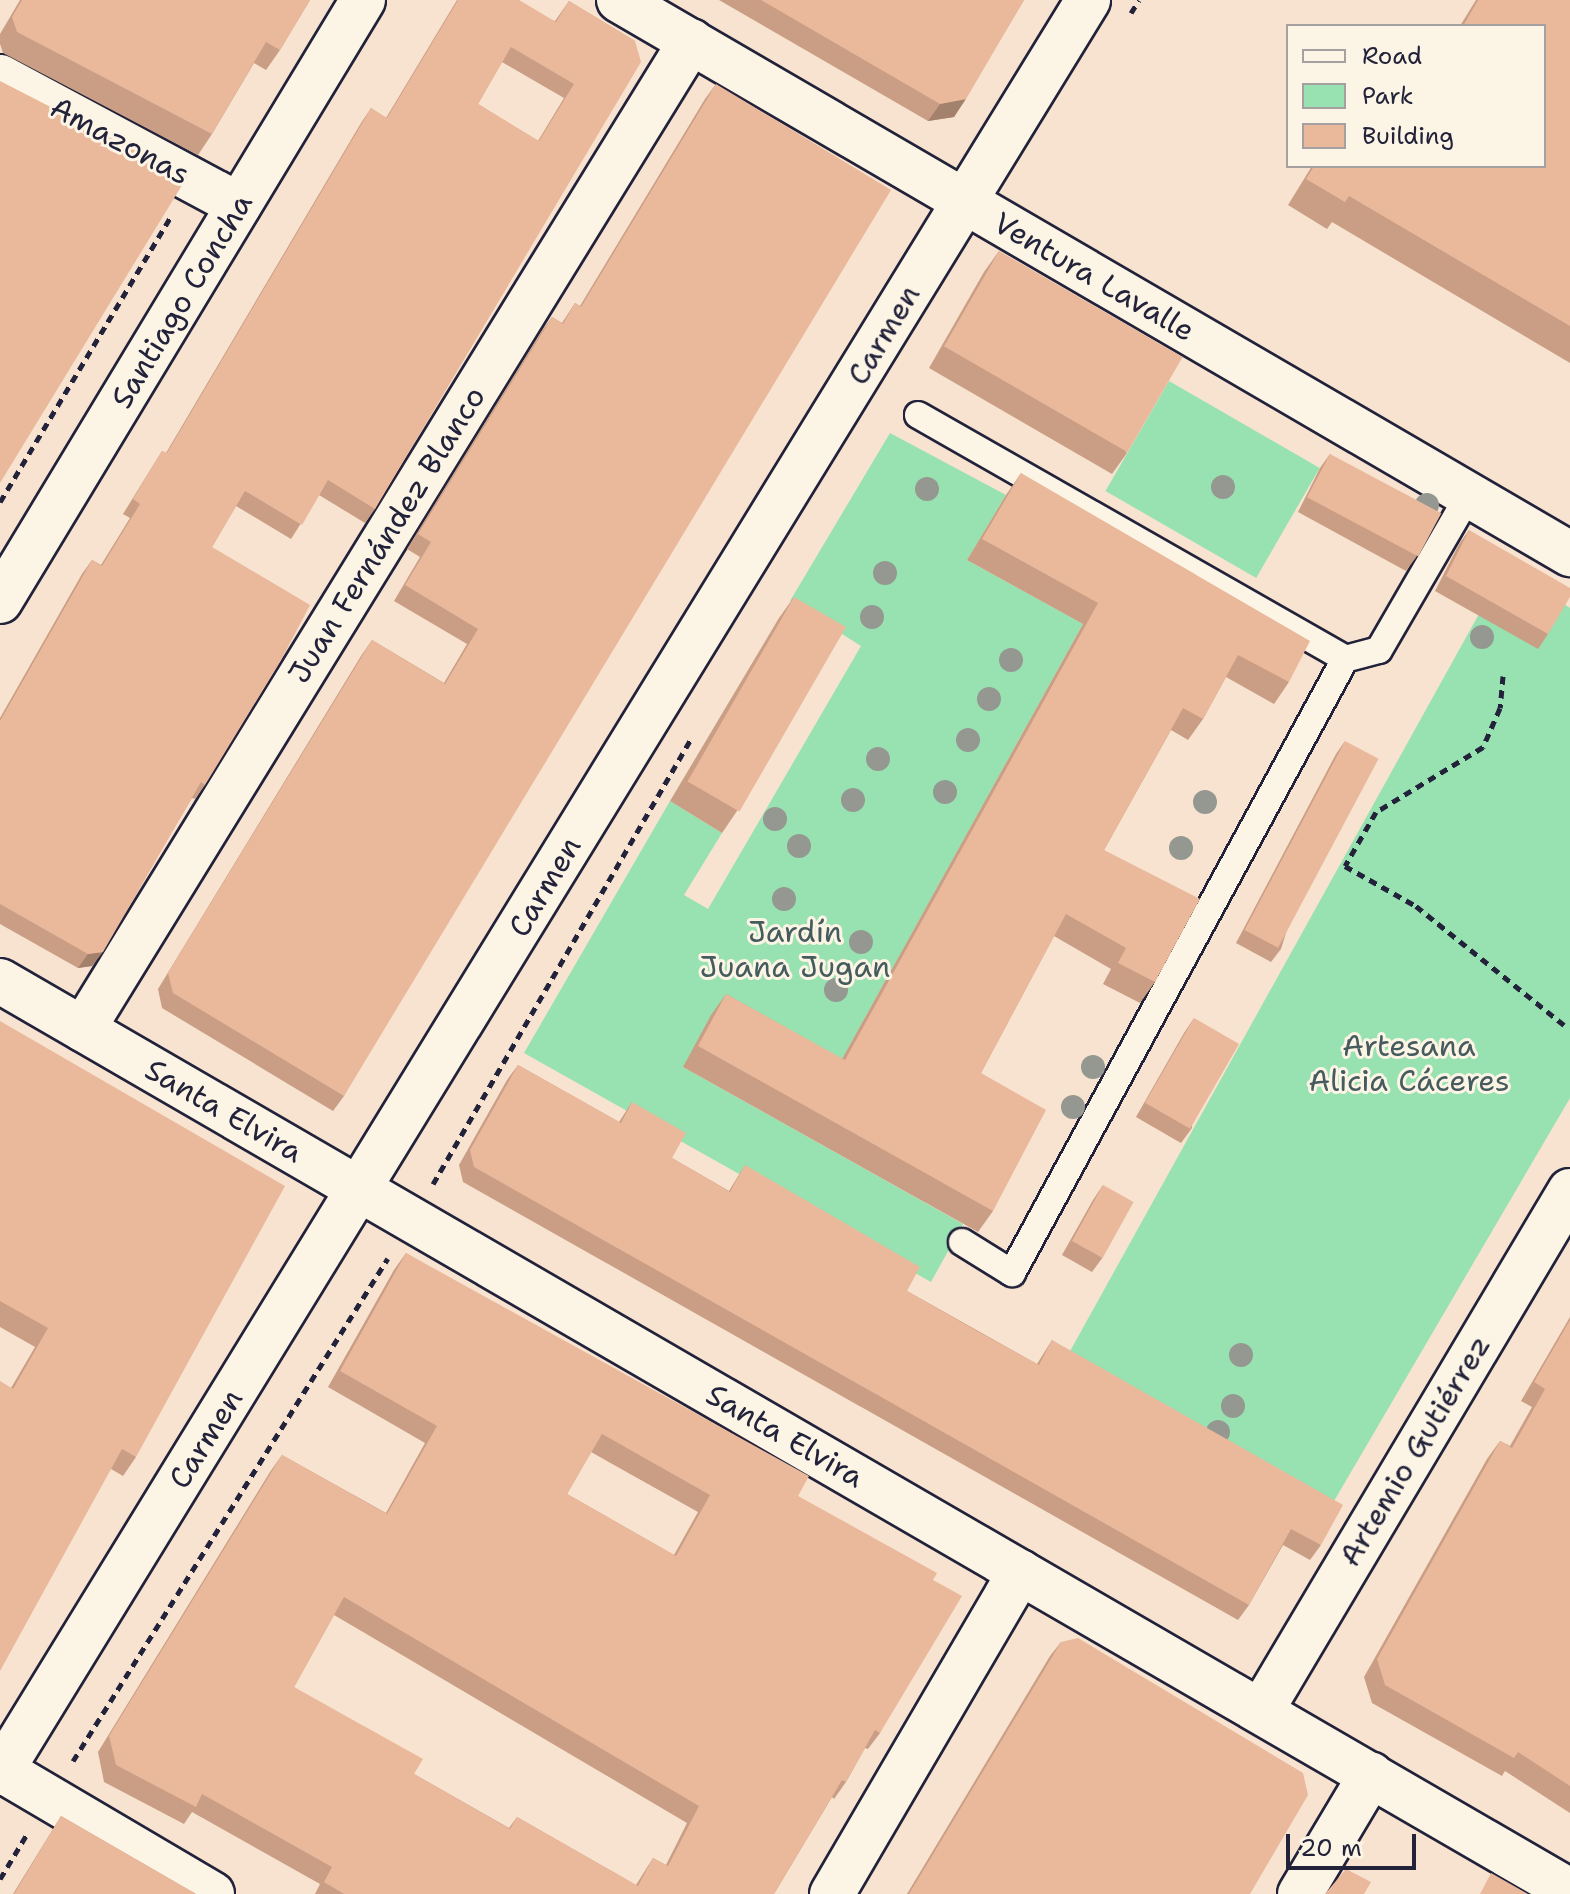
<!DOCTYPE html>
<meta charset="utf-8">
<style>
body{margin:0}
#map{position:relative;width:1570px;height:1894px;overflow:hidden;background:#f7e3cf;font-family:"Shantell Sans",sans-serif}
div>[style]{position:absolute}
[style*='--x']{left:calc(var(--x)*1px);top:calc(var(--y)*1px);width:calc(var(--w)*1px);rotate:calc(var(--a)*1deg)}
.green>*{inset:0;background:#98e1b1;transform-origin:0 0}
.path>*{height:5px;margin-top:-2.5px;transform-origin:0;background:repeating-linear-gradient(90deg,#22223b 0 8px,transparent 0 14px)}
.roads{filter:drop-shadow(2px 0 #22223b) drop-shadow(-2px 0 #22223b) drop-shadow(0 2px #22223b) drop-shadow(0 -2px #22223b)}
.lane>*{height:26px;margin:-13px;padding:0 13px;transform-origin:13px;border-radius:13px;background:#fcf5e5}
.street>*{height:44px;margin:-22px;padding:0 22px;transform-origin:22px;border-radius:22px;background:#fcf5e5}
.secondary>*{height:44px;margin:-22px;padding:0 22px;transform-origin:22px;border-radius:22px;background:#fcf5e5}
.trees>*{width:24px;height:24px;margin:-12px;border-radius:50%;background:#959891}
.wall>*{inset:0;background:#c99e85}
.shaded-wall>*{inset:0;background:#a4816c}
.building>*{inset:0;background:#eab89b;transform-origin:0 0}
span{translate:-50% -50%;white-space:nowrap;text-align:center;line-height:1.15;-webkit-text-stroke:6px #fcf5e5;paint-order:stroke}
.street-label{font-size:30px;color:#22223b}
.park-label{font-size:30px;color:#455b5e}
.legend{position:absolute;left:1286px;top:24px;width:260px;height:144px;box-sizing:border-box;background:#fcf5e5;border:2px solid #a5a1a1;margin:0;padding:10px 14px;list-style:none;font-size:24px;color:#22223b}
.legend li{display:flex;align-items:center;gap:16px;height:40px}
.legend b{width:40px;border:2px solid #a5a1a1}
.scale{position:absolute;left:1286px;top:1834px;width:130px;height:36px;box-sizing:border-box;border:4px solid #22223b;border-top:0;padding-left:10px;font-size:24px;line-height:28px;white-space:nowrap;color:#22223b;-webkit-text-stroke:6px #fcf5e5;paint-order:stroke}
</style>
<div id="map">
<div class="green">
<div style="left:1169px;top:381px;width:174px;height:127px;rotate:30deg"></div>
<div style="clip-path:polygon(890px 433px,1006px 495px,967px 560px,1083px 624px,830px 1081px,683px 1067px,963px 1224px,931px 1282px,524px 1053px,670px 801px,722px 833px,684px 895px,708px 909px,861px 646px,790px 601px)"></div>
<div style="clip-path:polygon(1564px 604px,1570px 608px,1570px 1098px,1327px 1513px,1064px 1362px,1479px 614px)"></div>
</div>
<div class="path">
<div style="--x:1131;--y:13;--w:15;--a:-58"></div>
<div style="--x:0;--y:502;--w:331;--a:-59.1"></div>
<div style="--x:1503;--y:676;--w:32;--a:95"></div>
<div style="--x:1500;--y:708;--w:43;--a:113.6"></div>
<div style="--x:1483;--y:747;--w:125;--a:148.7"></div>
<div style="--x:1376;--y:812;--w:62;--a:119.9"></div>
<div style="--x:1345;--y:866;--w:81;--a:29.4"></div>
<div style="--x:1416;--y:906;--w:190;--a:38.8"></div>
<div style="--x:433;--y:1184;--w:514;--a:-59.9"></div>
<div style="--x:73;--y:1761;--w:593;--a:-57.94"></div>
<div style="--x:0;--y:1879;--w:52;--a:-59"></div>
</div>
<div class="roads">
<div class="lane">
<div style="--x:918;--y:415;--w:492;--a:29.7"></div>
<div style="--x:1345;--y:659;--w:35;--a:-15"></div>
<div style="--x:1379;--y:650;--w:179;--a:-59.9"></div>
<div style="--x:962;--y:1242;--w:59;--a:31.8"></div>
<div style="--x:1012;--y:1273;--w:698;--a:-61.53"></div>
</div>
<div class="street">
<div style="--x:619;--y:0;--w:1101;--a:30.22"></div>
<div style="--x:0;--y:77;--w:271;--a:28.2"></div>
<div style="--x:0;--y:601;--w:702;--a:-58.87"></div>
<div style="--x:0;--y:981;--w:1815;--a:30.1"></div>
<div style="--x:83;--y:1029;--w:1160;--a:-58.39"></div>
<div style="--x:1261;--y:1711;--w:605;--a:-59.28"></div>
<div style="--x:0;--y:1769;--w:246;--a:30.5"></div>
<div style="--x:832;--y:1894;--w:373;--a:-59.7"></div>
<div style="--x:1300;--y:1894;--w:139;--a:-59.2"></div>
</div>
<div class="secondary">
<div style="--x:0;--y:1773;--w:2080;--a:-58.46"></div>
</div>
</div>
<div class="trees">
<div style="left:1223px;top:487px"></div>
<div style="left:927px;top:489px"></div>
<div style="left:1427px;top:505px"></div>
<div style="left:885px;top:573px"></div>
<div style="left:872px;top:617px"></div>
<div style="left:1482px;top:637px"></div>
<div style="left:1011px;top:660px"></div>
<div style="left:989px;top:699px"></div>
<div style="left:968px;top:740px"></div>
<div style="left:878px;top:759px"></div>
<div style="left:945px;top:792px"></div>
<div style="left:853px;top:800px"></div>
<div style="left:1205px;top:802px"></div>
<div style="left:775px;top:819px"></div>
<div style="left:799px;top:846px"></div>
<div style="left:1181px;top:848px"></div>
<div style="left:784px;top:899px"></div>
<div style="left:861px;top:942px"></div>
<div style="left:836px;top:990px"></div>
<div style="left:1093px;top:1067px"></div>
<div style="left:1073px;top:1107px"></div>
<div style="left:1241px;top:1355px"></div>
<div style="left:1233px;top:1406px"></div>
<div style="left:1218px;top:1432px"></div>
</div>
<div class="wall">
<div style="clip-path:polygon(20px 0,310px 0,280px 50px,266px 70px,254px 63px,212px 134px,198px 155px,3px 53px,0 44px,0 34px)"></div>
<div style="clip-path:polygon(evenodd,457px 0,555px 21px,569px 1px,635px 41px,375px 509px,365px 523px,319px 495px,291px 539px,236px 506px,212px 547px,205px 785px,195px 799px,192px 798px,92px 966px,78px 968px,0 924px,0 718px,82px 574px,92px 560px,101px 565px,130px 518px,123px 514px,162px 451px,166px 453px,361px 123px,371px 108px,386px 118px,457px 0,502px 62px,564px 98px,538px 141px,478px 104px,502px 62px)"></div>
<div style="clip-path:polygon(719px 0,1024px 0,954px 117px,928px 121px)"></div>
<div style="clip-path:polygon(1476px 0,1570px 0,1570px 363px,1332px 222px,1327px 229px,1288px 205px,1312px 166px,1544px 166px,1544px 26px,1460px 26px)"></div>
<div style="clip-path:polygon(716px 84px,344px 1096px,333px 1111px,162px 1008px,158px 989px,361px 656px,372px 640px,444px 683px,467px 644px,394px 601px,420px 557px,407px 549px,541px 332px,552px 317px,562px 323px,575px 303px,580px 306px,705px 99px)"></div>
<div style="clip-path:polygon(999px 251px,1127px 453px,1112px 474px,929px 368px,984px 272px)"></div>
<div style="clip-path:polygon(1330px 454px,1417px 556px,1406px 571px,1298px 512px,1320px 468px)"></div>
<div style="clip-path:polygon(1021px 473px,1289px 682px,1274px 704px,1226px 677px,1203px 719px,1188px 740px,1171px 730px,1104px 850px,1155px 982px,1140px 1003px,1103px 984px,1111px 969px,1054px 936px,981px 1073px,993px 1211px,978px 1232px,683px 1067px,711px 1015px,726px 994px,842px 1059px,1083px 624px,967px 560px,1006px 495px)"></div>
<div style="clip-path:polygon(1469px 530px,1548px 634px,1538px 649px,1435px 591px,1459px 544px)"></div>
<div style="clip-path:polygon(794px 597px,737px 811px,722px 833px,670px 801px,779px 618px)"></div>
<div style="clip-path:polygon(1345px 741px,1281px 949px,1271px 962px,1236px 943px,1336px 754px)"></div>
<div style="clip-path:polygon(1194px 1018px,1192px 1128px,1181px 1143px,1136px 1117px,1184px 1033px)"></div>
<div style="clip-path:polygon(0 1021px,136px 1457px,123px 1476px,111px 1469px,11px 1388px,35px 1347px,0 1327px)"></div>
<div style="clip-path:polygon(518px 1065px,619px 1122px,632px 1102px,672px 1158px,729px 1191px,745px 1165px,907px 1291px,1037px 1364px,1052px 1340px,1321px 1545px,1310px 1560px,1283px 1545px,1249px 1605px,1238px 1620px,463px 1182px,459px 1165px,507px 1080px)"></div>
<div style="clip-path:polygon(1103px 1185px,1103px 1257px,1092px 1272px,1062px 1255px,1093px 1200px)"></div>
<div style="clip-path:polygon(evenodd,406px 1253px,933px 1580px,880px 1733px,868px 1749px,865px 1748px,846px 1782px,834px 1799px,832px 1797px,774px 1894px,315px 1894px,320px 1884px,192px 1812px,184px 1824px,104px 1782px,98px 1752px,270px 1472px,282px 1455px,386px 1513px,425px 1443px,328px 1387px,394px 1270px,406px 1253px,591px 1452px,698px 1512px,674px 1555px,567px 1494px,591px 1452px,406px 1253px,334px 1615px,687px 1823px,666px 1865px,653px 1858px,636px 1885px,517px 1817px,509px 1828px,414px 1774px,294px 1687px,334px 1615px)"></div>
<div style="clip-path:polygon(1570px 1317px,1570px 1813px,1505px 1771px,1502px 1776px,1372px 1703px,1364px 1677px,1487px 1459px,1500px 1441px,1510px 1446px,1532px 1407px,1521px 1401px)"></div>
<div style="clip-path:polygon(1061px 1642px,1250px 1894px,907px 1894px,1050px 1656px)"></div>
<div style="clip-path:polygon(61px 1816px,196px 1894px,13px 1894px)"></div>
</div>
<div class="shaded-wall">
<div style="clip-path:polygon(966px 99px,954px 117px,928px 121px,940px 104px)"></div>
<div style="clip-path:polygon(103px 952px,92px 966px,78px 968px,88px 954px)"></div>
</div>
<div class="building">
<div style="clip-path:polygon(22px 0,310px 0,280px 50px,266px 42px,212px 134px,17px 32px,12px 17px)"></div>
<div style="clip-path:polygon(evenodd,458px 0,519px 0,556px 22px,569px 1px,635px 41px,641px 62px,375px 509px,328px 480px,302px 525px,245px 491px,212px 547px,310px 605px,280px 662px,205px 785px,201px 782px,103px 952px,88px 954px,0 904px,0 721px,92px 560px,102px 566px,140px 504px,133px 499px,162px 451px,167px 453px,371px 108px,387px 118px,458px 0,511px 47px,574px 84px,539px 141px,478px 104px,511px 47px)"></div>
<div style="clip-path:polygon(761px 0,1024px 0,966px 99px,940px 104px)"></div>
<div style="clip-path:polygon(1478px 0,1570px 0,1570px 326px,1349px 196px,1345px 202px,1306px 179px,1314px 166px,1544px 166px,1544px 26px,1463px 26px)"></div>
<div style="clip-path:polygon(0 81px,187px 177px,0 483px)"></div>
<div style="clip-path:polygon(716px 84px,891px 190px,344px 1096px,173px 993px,168px 973px,372px 640px,445px 684px,478px 629px,405px 585px,431px 542px,418px 534px,552px 317px,563px 324px,575px 303px,581px 307px)"></div>
<div style="left:999px;top:251px;width:212px;height:110px;rotate:30deg"></div>
<div style="left:1330px;top:454px;width:126px;height:49px;rotate:28deg"></div>
<div style="clip-path:polygon(1021px 473px,1310px 641px,1289px 682px,1238px 655px,1203px 719px,1183px 708px,1104px 850px,1200px 899px,1155px 982px,1118px 963px,1126px 948px,1066px 914px,981px 1073px,1046px 1110px,993px 1211px,698px 1046px,726px 994px,845px 1060px,1098px 603px,982px 539px)"></div>
<div style="clip-path:polygon(1469px 530px,1570px 588px,1570px 597px,1548px 634px,1446px 576px)"></div>
<div style="left:794px;top:597px;width:60px;height:213px;rotate:30deg"></div>
<div style="left:1345px;top:741px;width:38px;height:214px;rotate:28deg"></div>
<div style="left:1194px;top:1018px;width:52px;height:98px;rotate:30deg"></div>
<div style="clip-path:polygon(0 1021px,285px 1186px,136px 1457px,122px 1449px,0 1671px,0 1381px,13px 1389px,48px 1328px,0 1301px)"></div>
<div style="clip-path:polygon(518px 1065px,621px 1123px,632px 1102px,686px 1133px,672px 1158px,730px 1192px,745px 1165px,920px 1267px,907px 1291px,977px 1331px,1039px 1365px,1052px 1340px,1343px 1505px,1321px 1545px,1291px 1529px,1249px 1605px,474px 1167px,470px 1150px)"></div>
<div style="left:1103px;top:1185px;width:35px;height:64px;rotate:29deg"></div>
<div style="clip-path:polygon(evenodd,406px 1253px,809px 1476px,798px 1496px,937px 1573px,933px 1580px,962px 1596px,880px 1733px,875px 1730px,846px 1782px,842px 1780px,774px 1894px,344px 1894px,324px 1882px,332px 1867px,202px 1794px,196px 1807px,116px 1765px,109px 1736px,282px 1455px,387px 1514px,437px 1426px,340px 1371px,406px 1253px,602px 1434px,710px 1495px,676px 1556px,567px 1494px,602px 1434px,406px 1253px,344px 1597px,699px 1806px,668px 1866px,653px 1858px,638px 1886px,517px 1817px,510px 1829px,414px 1774px,423px 1759px,294px 1687px,344px 1597px)"></div>
<div style="clip-path:polygon(1570px 1320px,1570px 1786px,1518px 1752px,1514px 1758px,1385px 1685px,1377px 1659px,1500px 1441px,1512px 1448px,1545px 1389px,1534px 1382px)"></div>
<div style="clip-path:polygon(1078px 1638px,1303px 1773px,1308px 1795px,1250px 1894px,909px 1894px,1061px 1642px)"></div>
<div style="clip-path:polygon(61px 1816px,196px 1894px,14px 1894px)"></div>
<div style="clip-path:polygon(1346px 1869px,1371px 1882px,1364px 1894px,1325px 1894px)"></div>
<div style="clip-path:polygon(1491px 1873px,1528px 1894px,1480px 1894px)"></div>
</div>
<div class="street-label">
<span style="left:120px;top:141px;rotate:28deg">Amazonas</span>
<span style="left:1094px;top:277px;rotate:30deg">Ventura Lavalle</span>
<span style="left:182px;top:301px;rotate:-59deg">Santiago Concha</span>
<span style="left:884px;top:335px;rotate:-59deg">Carmen</span>
<span style="left:387px;top:535px;rotate:-58deg">Juan Fernández Blanco</span>
<span style="left:545px;top:887px;rotate:-59deg">Carmen</span>
<span style="left:224px;top:1111px;rotate:30deg">Santa Elvira</span>
<span style="left:785px;top:1436px;rotate:30deg">Santa Elvira</span>
<span style="left:206px;top:1439px;rotate:-58deg">Carmen</span>
<span style="left:1415px;top:1451px;rotate:-59deg">Artemio Gutiérrez</span>
</div>
<div class="park-label">
<span style="left:795px;top:949px">Jardín<br>Juana Jugan</span>
<span style="left:1409px;top:1063px">Artesana<br>Alicia Cáceres</span>
</div>
<ul class="legend">
<li><b style="height:10px;background:#fcf5e5"></b>Road</li>
<li><b style="height:22px;background:#98e1b1"></b>Park</li>
<li><b style="height:22px;background:#eab89b"></b>Building</li>
</ul>
<div class="scale">20 m</div>
</div>
